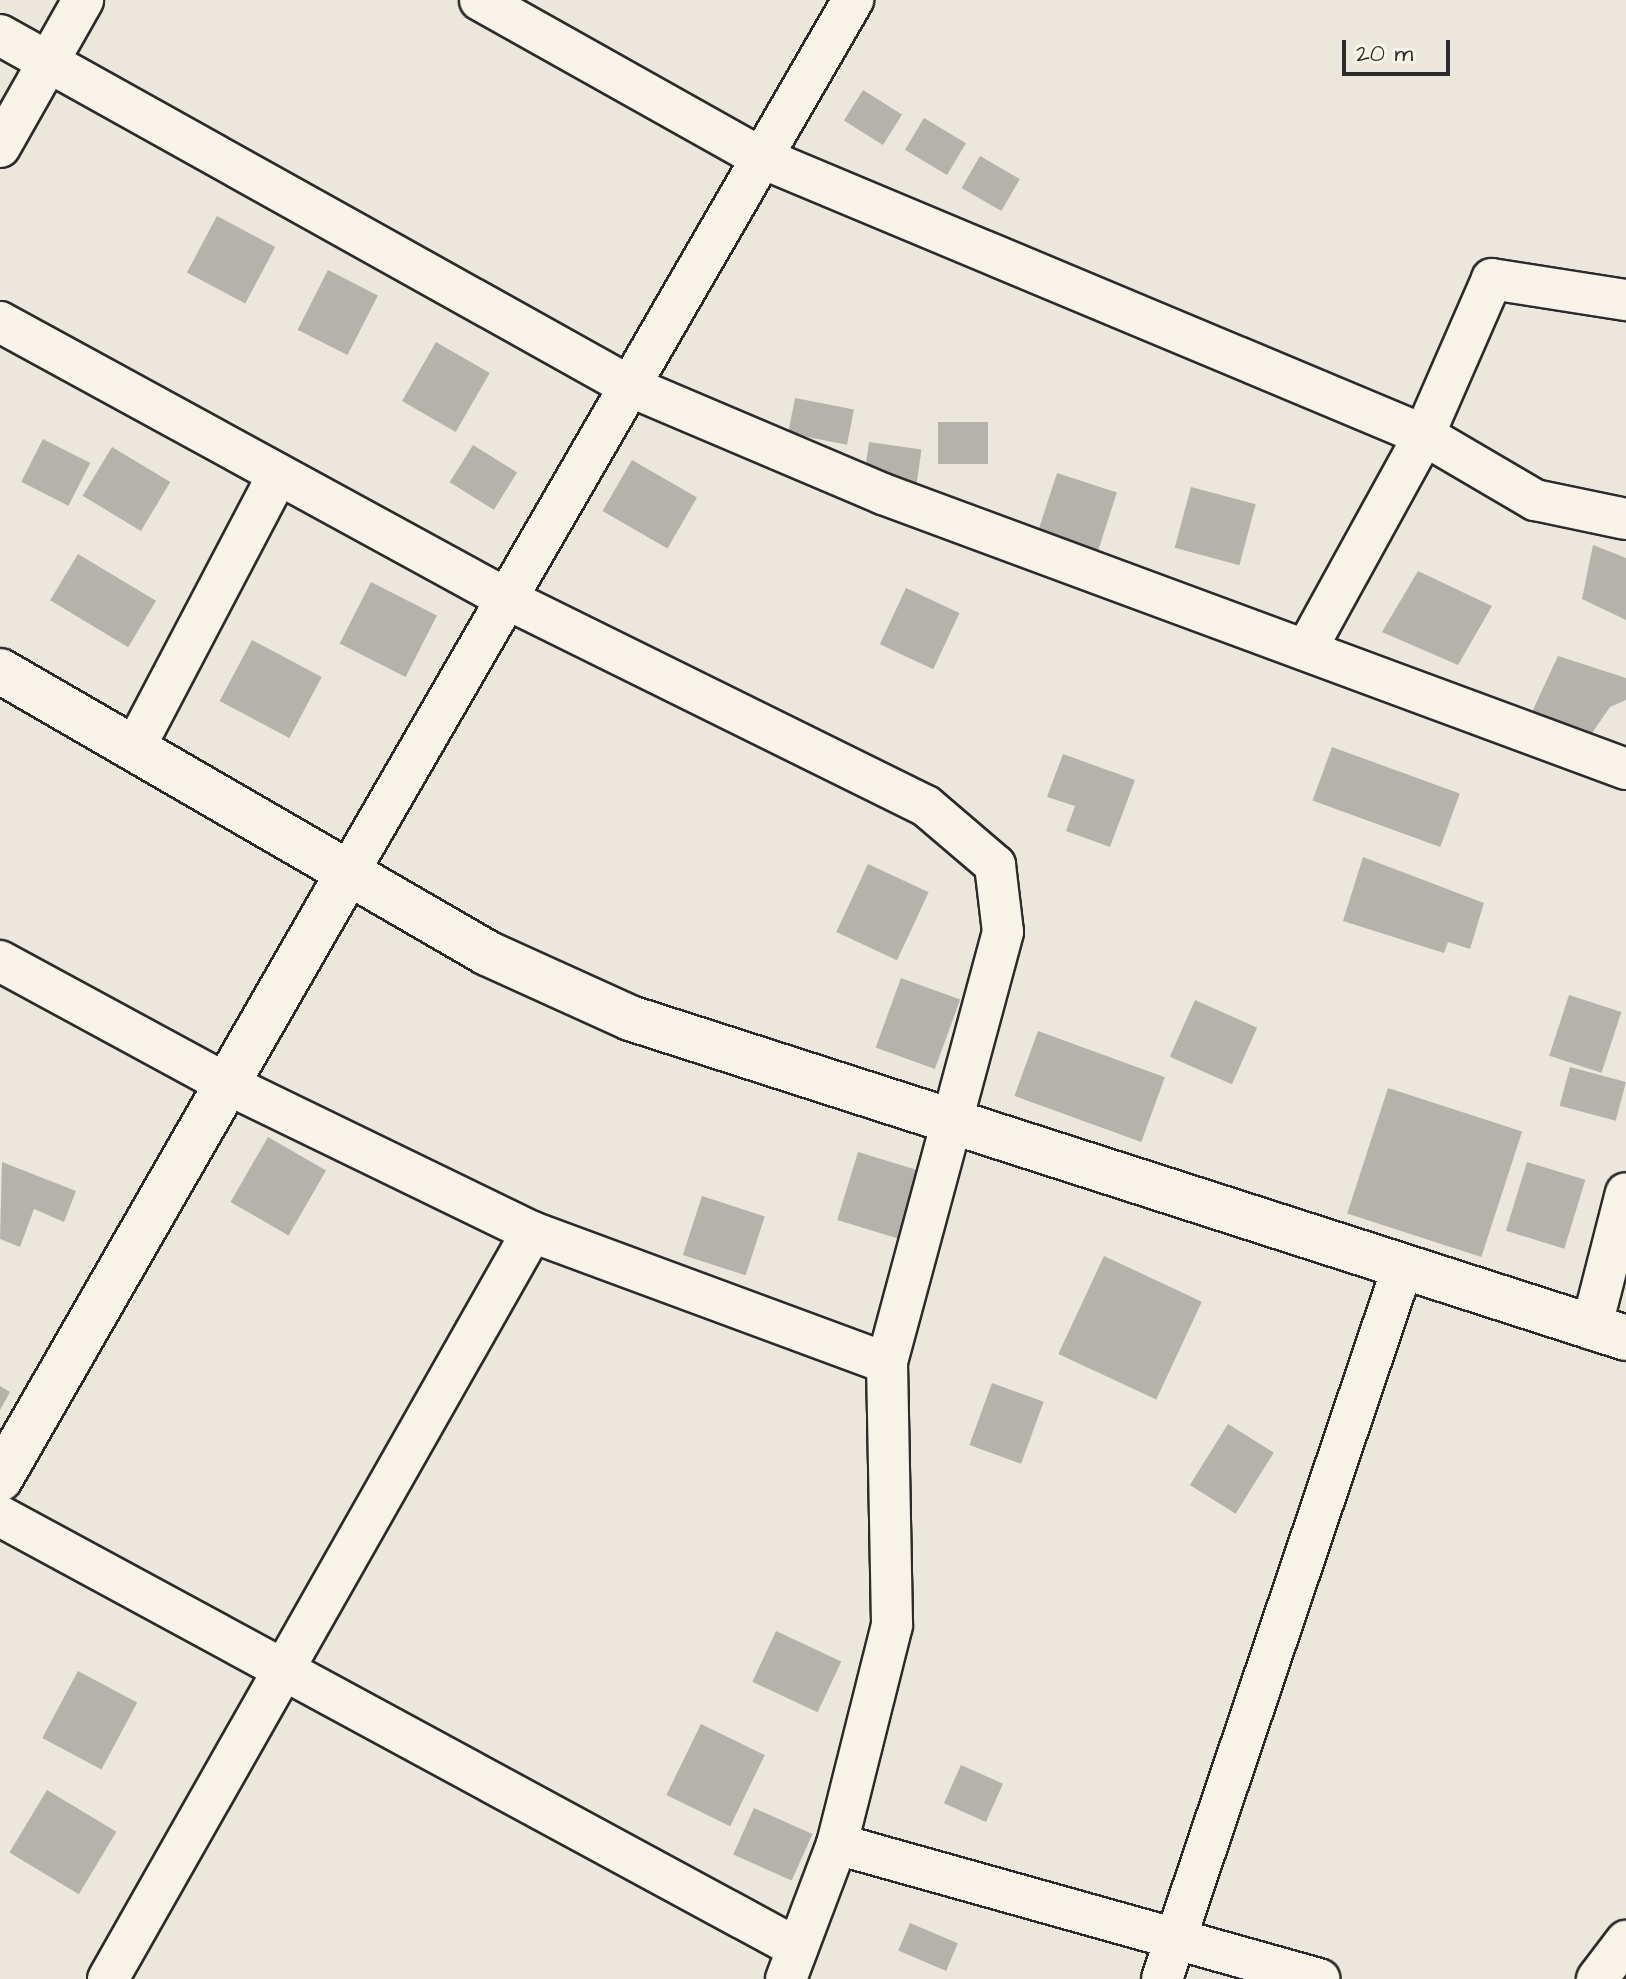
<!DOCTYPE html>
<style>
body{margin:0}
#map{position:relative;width:1626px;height:1979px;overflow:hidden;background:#ebe7dd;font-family:"Architects Daughter",sans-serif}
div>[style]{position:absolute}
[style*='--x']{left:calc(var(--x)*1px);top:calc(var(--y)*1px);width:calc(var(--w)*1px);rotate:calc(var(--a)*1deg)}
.building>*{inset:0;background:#b5b2ab;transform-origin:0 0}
.roads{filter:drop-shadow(2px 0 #2b2b2b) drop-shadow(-2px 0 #2b2b2b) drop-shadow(0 2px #2b2b2b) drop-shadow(0 -2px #2b2b2b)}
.street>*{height:40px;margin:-20px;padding:0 20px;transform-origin:20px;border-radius:20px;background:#f7f3e8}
.secondary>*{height:44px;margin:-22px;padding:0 22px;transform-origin:22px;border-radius:22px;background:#f7f3e8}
span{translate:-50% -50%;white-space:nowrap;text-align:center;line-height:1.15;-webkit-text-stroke:8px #f7f3e8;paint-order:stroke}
.scale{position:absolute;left:1342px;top:40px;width:108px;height:36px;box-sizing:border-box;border:4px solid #2b2b2b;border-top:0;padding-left:10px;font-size:24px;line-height:28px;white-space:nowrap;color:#2b2b2b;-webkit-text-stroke:6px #f7f3e8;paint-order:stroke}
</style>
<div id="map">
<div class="building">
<div style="left:863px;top:90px;width:46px;height:36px;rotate:32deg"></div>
<div style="left:924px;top:118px;width:49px;height:37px;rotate:31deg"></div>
<div style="left:980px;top:156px;width:46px;height:37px;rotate:30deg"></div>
<div style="left:217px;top:216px;width:66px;height:64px;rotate:28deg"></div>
<div style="left:328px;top:270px;width:56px;height:67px;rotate:27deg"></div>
<div style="left:436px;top:342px;width:62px;height:68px;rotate:30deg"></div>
<div style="left:795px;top:398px;width:60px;height:36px;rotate:11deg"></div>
<div style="left:938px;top:422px;width:50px;height:42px"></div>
<div style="left:43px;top:439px;width:53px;height:48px;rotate:27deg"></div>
<div style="left:869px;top:442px;width:53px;height:34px;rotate:8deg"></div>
<div style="left:473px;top:445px;width:52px;height:44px;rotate:32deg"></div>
<div style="left:112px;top:447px;width:68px;height:57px;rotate:31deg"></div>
<div style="left:632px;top:460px;width:75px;height:59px;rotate:30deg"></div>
<div style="left:1057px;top:473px;width:63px;height:62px;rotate:18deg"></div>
<div style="left:1191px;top:487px;width:67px;height:63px;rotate:15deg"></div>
<div style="clip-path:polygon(1593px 545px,1626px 558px,1626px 620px,1582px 599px)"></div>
<div style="left:78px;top:554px;width:91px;height:54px;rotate:31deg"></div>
<div style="clip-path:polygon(1418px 571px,1492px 606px,1458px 665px,1382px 632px)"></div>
<div style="left:371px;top:582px;width:74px;height:69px;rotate:27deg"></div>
<div style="left:906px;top:588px;width:59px;height:62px;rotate:25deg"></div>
<div style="left:252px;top:640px;width:79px;height:69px;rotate:28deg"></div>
<div style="clip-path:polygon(1558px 656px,1626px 678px,1626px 700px,1610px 707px,1590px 736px,1531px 714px)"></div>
<div style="left:1332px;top:747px;width:136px;height:57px;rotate:20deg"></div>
<div style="clip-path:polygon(1063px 754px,1135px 780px,1110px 847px,1066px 831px,1075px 806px,1047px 797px)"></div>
<div style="clip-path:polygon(1363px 857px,1484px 903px,1470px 949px,1448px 942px,1444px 953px,1343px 921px)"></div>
<div style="left:868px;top:864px;width:67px;height:75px;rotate:25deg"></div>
<div style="left:901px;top:978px;width:63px;height:74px;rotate:20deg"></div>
<div style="left:1569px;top:995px;width:55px;height:64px;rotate:18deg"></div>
<div style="left:1195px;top:1000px;width:68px;height:62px;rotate:24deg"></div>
<div style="left:1038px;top:1031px;width:135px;height:69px;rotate:20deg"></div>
<div style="left:1570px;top:1067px;width:58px;height:40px;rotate:15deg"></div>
<div style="left:1388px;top:1088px;width:141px;height:132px;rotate:18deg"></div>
<div style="left:268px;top:1137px;width:67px;height:75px;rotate:30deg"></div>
<div style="left:858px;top:1152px;width:67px;height:71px;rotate:17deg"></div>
<div style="clip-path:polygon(2px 1162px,76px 1191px,64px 1222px,34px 1209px,20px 1247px,0 1239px)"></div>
<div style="left:1527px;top:1162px;width:61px;height:72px;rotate:17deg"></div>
<div style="left:702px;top:1196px;width:66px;height:62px;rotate:18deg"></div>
<div style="left:1104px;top:1256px;width:108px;height:108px;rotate:25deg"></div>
<div style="left:992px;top:1383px;width:55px;height:66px;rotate:20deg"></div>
<div style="clip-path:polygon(0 1386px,10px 1392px,0 1410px)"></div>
<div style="left:1228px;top:1424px;width:54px;height:72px;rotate:32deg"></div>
<div style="left:776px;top:1631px;width:72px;height:56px;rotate:25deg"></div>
<div style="left:78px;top:1671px;width:67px;height:76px;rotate:28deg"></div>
<div style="left:701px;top:1724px;width:71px;height:79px;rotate:26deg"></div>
<div style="left:961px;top:1765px;width:46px;height:42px;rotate:24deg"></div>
<div style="left:47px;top:1790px;width:81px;height:73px;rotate:31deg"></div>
<div style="left:754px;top:1808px;width:64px;height:51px;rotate:24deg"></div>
<div style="left:910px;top:1923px;width:52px;height:30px;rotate:23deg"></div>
</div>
<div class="roads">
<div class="street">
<div style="--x:480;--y:0;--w:323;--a:29.3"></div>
<div style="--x:762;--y:158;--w:718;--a:22.71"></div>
<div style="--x:1424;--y:435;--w:170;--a:-66.4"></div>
<div style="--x:1492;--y:279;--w:136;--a:8.9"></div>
<div style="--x:0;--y:35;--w:723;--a:29.15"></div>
<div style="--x:631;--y:387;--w:274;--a:23"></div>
<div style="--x:883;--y:494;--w:792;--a:20.31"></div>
<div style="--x:0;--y:147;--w:169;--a:-60.5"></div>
<div style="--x:0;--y:322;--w:578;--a:28.65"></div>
<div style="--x:507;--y:599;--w:467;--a:26.3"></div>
<div style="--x:926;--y:806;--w:91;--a:40.5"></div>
<div style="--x:995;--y:865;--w:67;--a:83.2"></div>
<div style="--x:1003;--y:932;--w:446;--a:105.1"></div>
<div style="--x:887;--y:1363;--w:262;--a:88.9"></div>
<div style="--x:892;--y:1625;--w:226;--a:104.1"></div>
<div style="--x:837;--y:1844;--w:144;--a:110.7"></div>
<div style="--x:1306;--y:650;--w:245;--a:-61.2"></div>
<div style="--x:1424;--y:435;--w:129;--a:30.4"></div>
<div style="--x:1535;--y:500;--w:93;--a:11.8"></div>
<div style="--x:134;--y:749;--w:310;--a:-62.3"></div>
<div style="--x:348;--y:873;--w:1009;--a:-59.95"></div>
<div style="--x:0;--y:961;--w:258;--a:28.5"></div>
<div style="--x:227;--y:1084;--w:339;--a:25.9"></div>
<div style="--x:532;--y:1232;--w:378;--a:20.3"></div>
<div style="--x:1591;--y:1329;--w:140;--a:-75.6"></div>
<div style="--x:0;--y:1516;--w:907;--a:28.46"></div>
<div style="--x:837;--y:1844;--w:501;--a:15.65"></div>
<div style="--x:108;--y:1979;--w:859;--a:-60.42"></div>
<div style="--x:1162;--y:1979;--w:753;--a:-71.32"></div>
<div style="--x:1597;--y:1979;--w:48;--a:-52.7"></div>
</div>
<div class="secondary">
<div style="--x:0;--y:671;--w:563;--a:30.07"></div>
<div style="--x:487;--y:953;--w:157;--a:24.4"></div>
<div style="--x:630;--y:1018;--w:1046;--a:17.81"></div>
<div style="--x:0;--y:1479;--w:699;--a:-60.13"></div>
</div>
</div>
<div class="scale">20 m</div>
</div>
